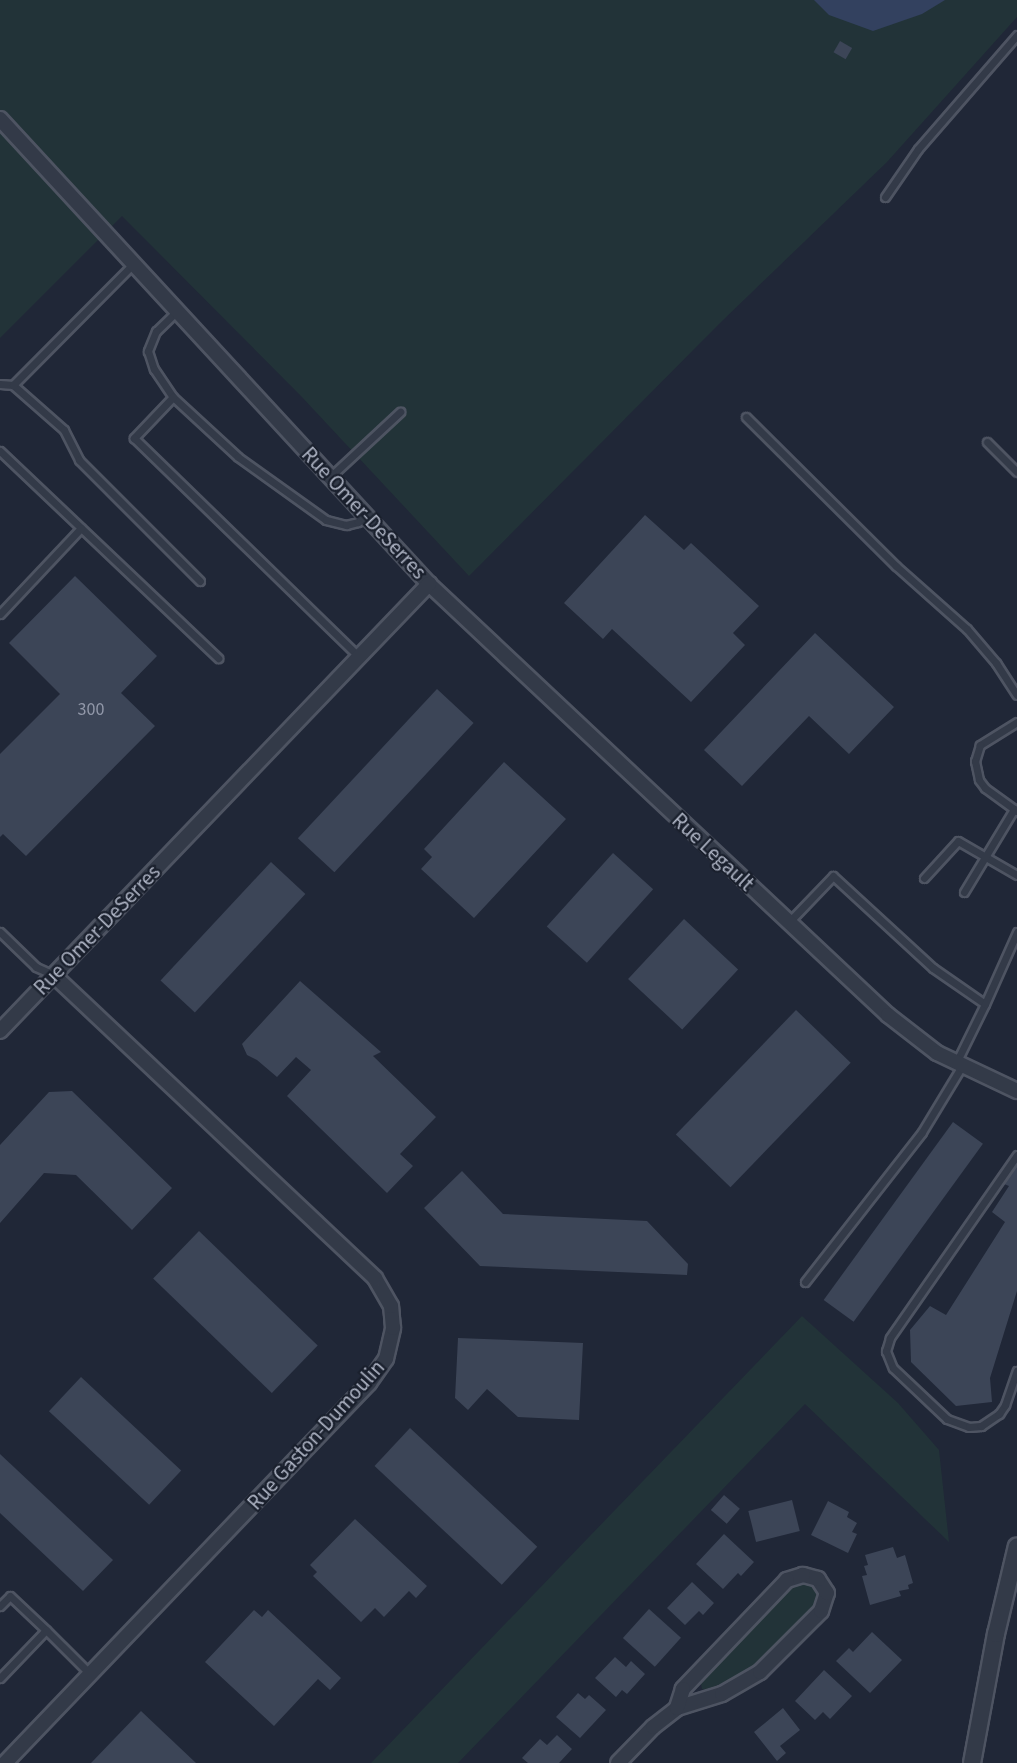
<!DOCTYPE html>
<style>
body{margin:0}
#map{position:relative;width:1017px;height:1763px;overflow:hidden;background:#202737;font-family:"Source Sans 3",sans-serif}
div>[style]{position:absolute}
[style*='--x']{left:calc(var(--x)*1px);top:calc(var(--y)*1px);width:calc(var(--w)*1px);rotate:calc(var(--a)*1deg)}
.green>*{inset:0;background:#223338}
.water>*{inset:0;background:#33415f}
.building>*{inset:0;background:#3c4557;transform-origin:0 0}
.roads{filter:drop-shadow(2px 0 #4e5462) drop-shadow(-2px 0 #4e5462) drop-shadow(0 2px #4e5462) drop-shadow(0 -2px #4e5462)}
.service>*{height:7px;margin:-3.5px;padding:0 3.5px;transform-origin:3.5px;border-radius:3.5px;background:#333a48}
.minor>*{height:14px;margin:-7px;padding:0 7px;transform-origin:7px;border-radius:7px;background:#333a48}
.tertiary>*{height:16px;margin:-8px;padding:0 8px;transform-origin:8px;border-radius:8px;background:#333a48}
span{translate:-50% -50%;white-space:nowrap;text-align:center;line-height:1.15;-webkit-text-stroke:4.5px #191f2c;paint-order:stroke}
.number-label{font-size:18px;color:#9298a9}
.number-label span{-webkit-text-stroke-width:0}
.street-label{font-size:21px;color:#aeb4c4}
</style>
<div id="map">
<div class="green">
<div style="clip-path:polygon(0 0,1017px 0,1017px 17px,887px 162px,719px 324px,469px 576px,300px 395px,122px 216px,0 338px)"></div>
<div style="clip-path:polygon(802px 1316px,898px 1403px,939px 1450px,949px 1542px,805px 1404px,458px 1763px,371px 1763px)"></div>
<div style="clip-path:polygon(805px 1582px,817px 1591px,818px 1600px,813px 1609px,757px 1663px,730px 1680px,706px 1690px,702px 1689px,701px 1684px,705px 1678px,793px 1587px)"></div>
</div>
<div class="water">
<div style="clip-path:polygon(814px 0,945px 0,922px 14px,873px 31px,829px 15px)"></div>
</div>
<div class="building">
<div style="left:840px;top:41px;width:14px;height:13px;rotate:30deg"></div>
<div style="clip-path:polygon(645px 515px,684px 550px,691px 543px,759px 606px,733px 633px,745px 645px,691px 702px,612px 629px,603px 639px,564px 603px)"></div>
<div style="clip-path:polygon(75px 576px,157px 656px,121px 693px,155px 726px,26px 856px,3px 834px,0 837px,0 754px,60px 694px,9px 643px)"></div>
<div style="clip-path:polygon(815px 633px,894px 707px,849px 754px,809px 716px,742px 786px,704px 750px)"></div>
<div style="left:437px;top:689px;width:50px;height:204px;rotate:43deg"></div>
<div style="clip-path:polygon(504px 762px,566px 819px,474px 918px,421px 869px,432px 857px,424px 849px)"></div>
<div style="left:613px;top:853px;width:54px;height:99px;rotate:42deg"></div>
<div style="left:271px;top:862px;width:47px;height:162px;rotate:43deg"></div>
<div style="left:684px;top:919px;width:74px;height:82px;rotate:43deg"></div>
<div style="clip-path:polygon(300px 981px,381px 1052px,373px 1056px,436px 1117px,400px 1154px,413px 1166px,387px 1193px,287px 1096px,311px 1070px,296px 1057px,277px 1077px,257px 1060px,247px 1055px,242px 1044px)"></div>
<div style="left:796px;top:1010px;width:76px;height:173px;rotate:44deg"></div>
<div style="clip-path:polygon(72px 1091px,172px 1188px,132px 1230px,76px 1175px,44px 1173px,0 1223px,0 1145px,49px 1092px)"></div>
<div style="left:953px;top:1122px;width:37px;height:220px;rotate:36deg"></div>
<div style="clip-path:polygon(1017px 1166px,1017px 1291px,990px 1378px,992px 1402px,956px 1406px,911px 1362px,910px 1330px,930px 1306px,946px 1315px,1005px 1222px,992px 1212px,1009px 1186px,1004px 1184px)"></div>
<div style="clip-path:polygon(462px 1171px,503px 1214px,647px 1221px,688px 1264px,687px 1275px,480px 1266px,424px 1208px)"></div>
<div style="left:199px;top:1231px;width:165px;height:66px;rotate:44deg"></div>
<div style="clip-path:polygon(458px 1338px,583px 1343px,579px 1420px,518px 1417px,487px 1389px,468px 1410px,455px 1398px)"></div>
<div style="left:81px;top:1377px;width:137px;height:47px;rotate:43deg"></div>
<div style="left:410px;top:1428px;width:174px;height:52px;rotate:43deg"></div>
<div style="clip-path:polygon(0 1454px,113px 1560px,83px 1591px,0 1513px)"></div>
<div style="left:724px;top:1495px;width:21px;height:20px;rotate:41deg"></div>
<div style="left:792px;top:1500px;width:32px;height:45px;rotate:76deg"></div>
<div style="clip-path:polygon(828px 1501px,849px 1512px,847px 1517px,857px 1523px,852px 1532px,857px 1534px,848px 1553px,811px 1535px)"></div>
<div style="clip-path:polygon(355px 1519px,427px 1586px,416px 1598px,409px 1591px,384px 1617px,375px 1608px,361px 1622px,313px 1576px,317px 1572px,310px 1565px)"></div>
<div style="clip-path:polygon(724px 1534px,754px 1562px,741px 1576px,738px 1573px,723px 1589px,696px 1564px)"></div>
<div style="clip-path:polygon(893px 1547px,897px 1558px,905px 1555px,913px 1583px,908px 1585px,909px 1589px,899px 1591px,901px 1596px,870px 1605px,862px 1576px,867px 1575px,864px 1566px,868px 1565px,865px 1555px)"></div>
<div style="clip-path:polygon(692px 1582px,714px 1603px,703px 1615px,699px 1611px,685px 1625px,667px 1608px)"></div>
<div style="left:649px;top:1609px;width:43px;height:39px;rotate:42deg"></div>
<div style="clip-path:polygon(254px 1610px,262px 1617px,268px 1610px,341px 1678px,330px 1690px,318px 1679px,274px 1726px,205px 1662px)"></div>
<div style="clip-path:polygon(872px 1632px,902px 1660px,870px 1693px,836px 1661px,849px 1648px,853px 1652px)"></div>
<div style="clip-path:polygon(615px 1657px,626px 1667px,631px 1661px,645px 1674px,627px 1694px,622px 1690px,616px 1697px,595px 1678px)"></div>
<div style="clip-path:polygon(824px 1670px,852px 1696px,830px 1719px,823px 1712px,815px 1720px,795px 1701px)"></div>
<div style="clip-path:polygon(578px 1693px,585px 1699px,589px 1695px,606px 1710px,580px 1738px,556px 1717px)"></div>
<div style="clip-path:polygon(783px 1708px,800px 1730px,780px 1746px,786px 1753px,777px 1761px,754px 1732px)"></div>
<div style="clip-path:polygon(141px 1711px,196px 1763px,91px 1763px)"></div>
<div style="clip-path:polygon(557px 1735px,572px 1749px,559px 1763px,528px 1763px,522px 1758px,540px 1739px,547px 1745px)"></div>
</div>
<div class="roads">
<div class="service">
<div style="--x:885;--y:197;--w:58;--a:-55.5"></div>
<div style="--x:918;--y:149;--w:151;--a:-49"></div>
<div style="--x:177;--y:311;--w:29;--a:136"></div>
<div style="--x:156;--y:331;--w:22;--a:112"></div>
<div style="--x:148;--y:351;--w:19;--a:72"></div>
<div style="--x:154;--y:369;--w:34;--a:56"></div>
<div style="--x:173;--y:397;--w:88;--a:42.7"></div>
<div style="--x:238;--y:457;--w:108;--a:35.6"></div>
<div style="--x:326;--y:520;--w:21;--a:14"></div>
<div style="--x:346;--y:525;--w:12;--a:-14"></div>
<div style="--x:358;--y:522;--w:10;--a:-37"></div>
<div style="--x:0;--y:384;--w:13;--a:4"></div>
<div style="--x:13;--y:385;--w:68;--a:41.4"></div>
<div style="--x:64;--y:430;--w:34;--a:63"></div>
<div style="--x:79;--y:460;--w:171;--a:45"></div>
<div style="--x:13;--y:385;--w:170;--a:-45.2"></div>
<div style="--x:173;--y:397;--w:57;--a:133.6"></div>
<div style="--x:134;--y:438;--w:313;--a:44.2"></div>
<div style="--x:746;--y:417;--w:211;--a:44.8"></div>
<div style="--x:896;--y:566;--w:95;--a:41.6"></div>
<div style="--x:967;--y:629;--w:45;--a:49.5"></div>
<div style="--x:996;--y:663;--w:38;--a:57"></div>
<div style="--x:987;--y:442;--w:42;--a:45"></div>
<div style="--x:0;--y:451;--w:301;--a:43.5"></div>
<div style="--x:330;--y:477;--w:96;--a:-42.9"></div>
<div style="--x:0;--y:614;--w:118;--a:-46.7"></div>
<div style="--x:1017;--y:722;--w:44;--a:148.1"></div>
<div style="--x:980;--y:745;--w:17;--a:107"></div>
<div style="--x:975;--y:761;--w:19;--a:78"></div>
<div style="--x:979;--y:780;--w:10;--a:53"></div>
<div style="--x:985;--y:788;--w:39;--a:36"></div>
<div style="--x:924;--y:878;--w:50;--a:-47.4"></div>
<div style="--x:958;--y:841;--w:68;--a:30"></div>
<div style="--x:964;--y:892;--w:97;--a:-58.9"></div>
<div style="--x:788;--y:923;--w:65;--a:-46.2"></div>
<div style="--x:833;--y:876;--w:136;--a:42.6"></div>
<div style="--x:933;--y:968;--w:63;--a:34.7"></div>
<div style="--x:985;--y:1004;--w:66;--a:116.2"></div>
<div style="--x:0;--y:932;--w:50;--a:44.2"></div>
<div style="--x:36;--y:967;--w:20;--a:24"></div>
<div style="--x:985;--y:1004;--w:79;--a:-66"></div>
<div style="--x:1017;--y:1155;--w:223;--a:124.8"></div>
<div style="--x:890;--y:1338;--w:14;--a:107"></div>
<div style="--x:886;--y:1351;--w:18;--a:68"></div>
<div style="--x:893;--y:1368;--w:74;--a:43.4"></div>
<div style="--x:947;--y:1419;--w:23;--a:20"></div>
<div style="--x:969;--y:1427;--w:12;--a:-5"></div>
<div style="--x:981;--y:1426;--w:22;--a:-34"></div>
<div style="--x:999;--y:1414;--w:11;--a:-56"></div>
<div style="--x:1005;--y:1405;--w:36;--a:-71"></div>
<div style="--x:805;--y:1282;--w:190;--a:-52"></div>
<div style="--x:922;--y:1132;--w:77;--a:-58.8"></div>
<div style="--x:0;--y:1606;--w:14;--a:-45"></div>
<div style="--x:10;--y:1596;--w:50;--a:43.4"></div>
<div style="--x:0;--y:1678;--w:66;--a:-46.2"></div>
<div style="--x:46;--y:1630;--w:62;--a:45"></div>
</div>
<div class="minor">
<div style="--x:0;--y:119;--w:633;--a:47.31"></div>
<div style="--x:429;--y:584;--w:630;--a:43.2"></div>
<div style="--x:888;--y:1015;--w:62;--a:37.8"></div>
<div style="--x:937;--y:1053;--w:89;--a:25.4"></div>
<div style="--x:0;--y:1031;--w:620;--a:-46.18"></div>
<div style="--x:5;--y:1763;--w:526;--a:-46.23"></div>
<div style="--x:369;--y:1383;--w:29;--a:-55"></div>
<div style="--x:386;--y:1359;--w:32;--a:-77"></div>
<div style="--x:393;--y:1328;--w:22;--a:-95"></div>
<div style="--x:391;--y:1306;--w:32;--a:-120"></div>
<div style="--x:375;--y:1278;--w:441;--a:-136.7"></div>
<div style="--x:618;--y:1763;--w:50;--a:-45.8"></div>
<div style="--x:653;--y:1727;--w:31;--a:-38"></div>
<div style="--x:677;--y:1708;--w:47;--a:-17.3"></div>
<div style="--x:722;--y:1694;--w:44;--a:-30.1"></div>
<div style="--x:760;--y:1672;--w:86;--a:-45"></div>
<div style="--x:821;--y:1611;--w:19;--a:-72"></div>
<div style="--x:827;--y:1593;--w:17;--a:-123"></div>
<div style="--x:818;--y:1579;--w:16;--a:-165"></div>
<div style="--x:803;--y:1575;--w:17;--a:163"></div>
<div style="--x:787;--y:1580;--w:151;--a:133.7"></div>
<div style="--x:683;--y:1689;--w:20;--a:108"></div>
</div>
<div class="tertiary">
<div style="--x:972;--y:1763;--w:131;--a:-79.5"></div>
<div style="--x:996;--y:1634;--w:90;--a:-76.6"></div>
</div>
</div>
<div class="number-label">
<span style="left:91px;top:710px">300</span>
</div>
<div class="street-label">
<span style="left:364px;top:513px;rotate:47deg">Rue Omer-DeSerres</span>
<span style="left:713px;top:852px;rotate:43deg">Rue Legault</span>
<span style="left:97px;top:930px;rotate:-46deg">Rue Omer-DeSerres</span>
<span style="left:316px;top:1435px;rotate:-48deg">Rue Gaston-Dumoulin</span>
</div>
</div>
